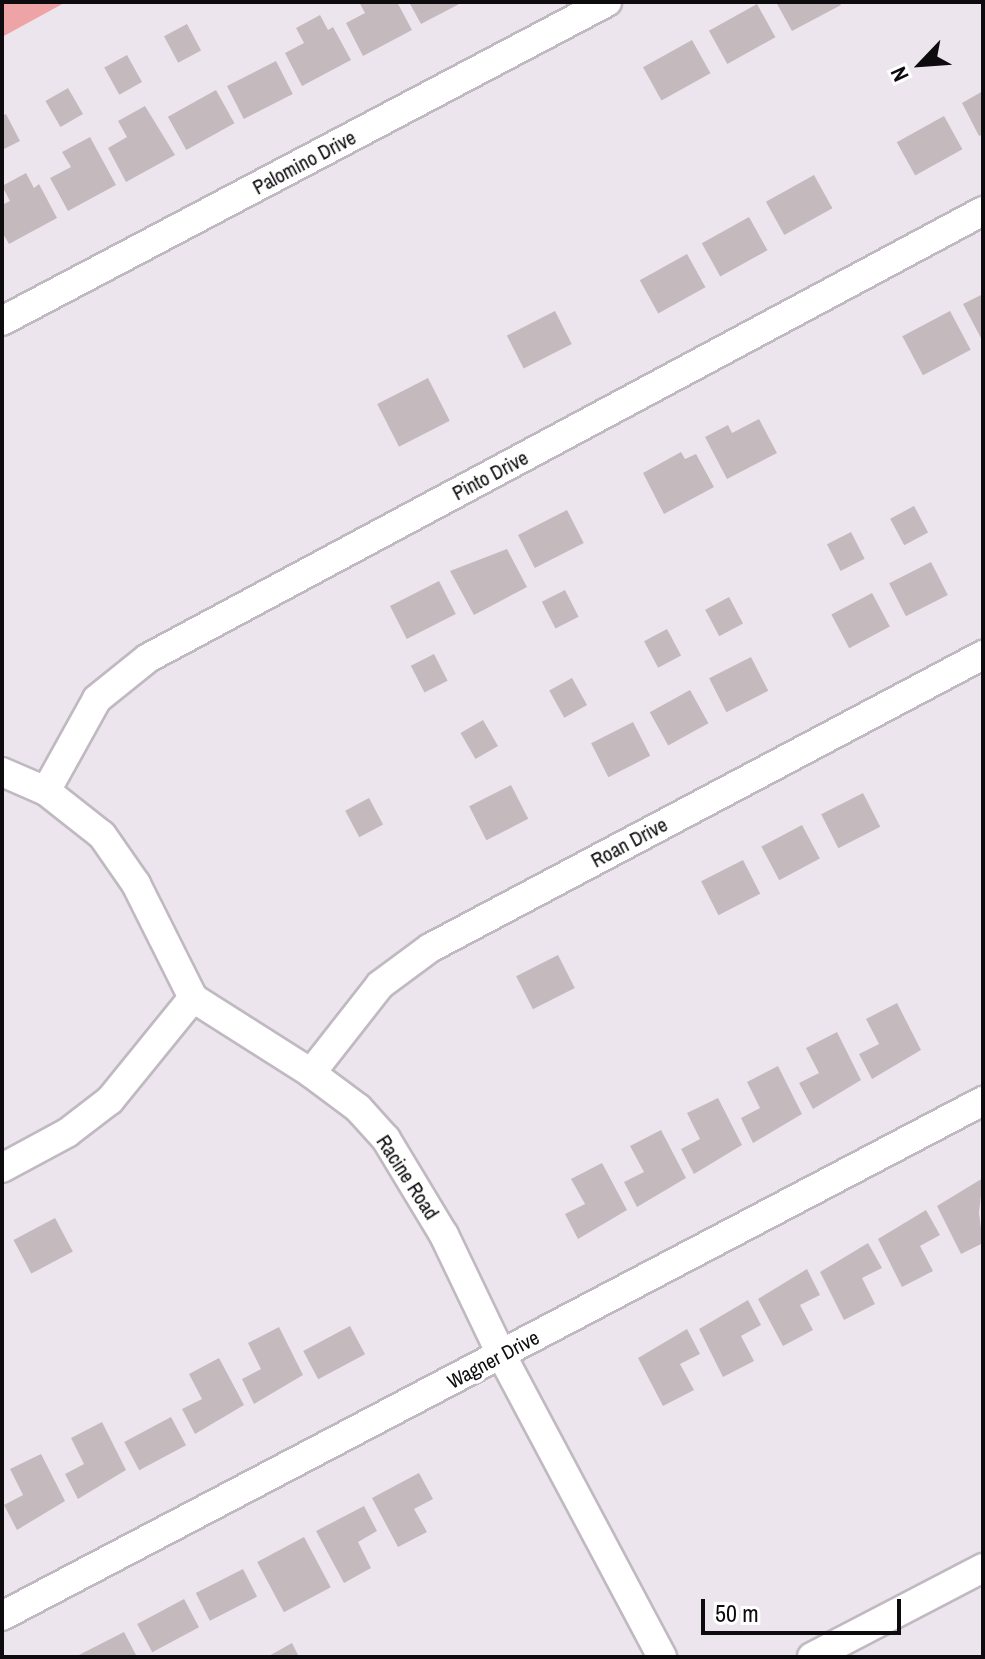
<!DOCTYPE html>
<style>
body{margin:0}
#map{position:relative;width:985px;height:1659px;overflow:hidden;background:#ede5ed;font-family:"Archivo Narrow",sans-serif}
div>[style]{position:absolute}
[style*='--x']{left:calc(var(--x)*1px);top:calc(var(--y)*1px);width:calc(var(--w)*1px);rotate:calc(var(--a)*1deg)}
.green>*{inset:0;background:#eea3a6}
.building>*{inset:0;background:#c4babe;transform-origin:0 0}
.roads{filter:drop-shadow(2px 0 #c1b9c1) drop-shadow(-2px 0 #c1b9c1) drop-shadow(0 2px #c1b9c1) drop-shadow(0 -2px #c1b9c1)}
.minor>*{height:28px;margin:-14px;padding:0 14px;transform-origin:14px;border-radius:14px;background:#fff}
span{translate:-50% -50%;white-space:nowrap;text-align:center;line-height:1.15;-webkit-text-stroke:7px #fff;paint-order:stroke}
.street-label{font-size:20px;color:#0d0b0d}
.frame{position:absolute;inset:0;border:4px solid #0d0b0d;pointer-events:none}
.north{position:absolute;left:881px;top:24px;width:80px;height:80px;-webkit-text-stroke:6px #fff;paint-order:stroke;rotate:245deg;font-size:22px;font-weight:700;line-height:32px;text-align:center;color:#0d0b0d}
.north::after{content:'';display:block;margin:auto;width:28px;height:36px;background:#0d0b0d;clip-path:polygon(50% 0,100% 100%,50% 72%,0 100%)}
.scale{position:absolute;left:701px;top:1599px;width:200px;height:36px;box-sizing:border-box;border:4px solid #0d0b0d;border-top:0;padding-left:10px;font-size:24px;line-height:28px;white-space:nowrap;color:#0d0b0d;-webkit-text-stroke:6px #fff;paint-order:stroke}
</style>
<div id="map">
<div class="green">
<div style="clip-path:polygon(2px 2px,66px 2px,2px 37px)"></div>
</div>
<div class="building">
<div style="clip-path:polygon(359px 2px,397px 2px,412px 30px,363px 56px,346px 23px,365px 13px)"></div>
<div style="clip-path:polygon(409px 2px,463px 2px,421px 24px)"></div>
<div style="clip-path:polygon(776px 2px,839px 2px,841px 5px,792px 31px)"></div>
<div style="left:757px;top:4px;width:38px;height:55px;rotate:61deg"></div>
<div style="clip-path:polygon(320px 15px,328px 30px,333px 27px,351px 60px,302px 86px,285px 53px,304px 43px,296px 28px)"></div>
<div style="left:187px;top:24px;width:30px;height:26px;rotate:62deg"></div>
<div style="left:692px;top:40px;width:38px;height:56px;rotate:61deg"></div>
<div style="left:127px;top:55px;width:31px;height:26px;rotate:61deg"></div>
<div style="left:276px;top:61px;width:37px;height:55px;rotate:63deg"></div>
<div style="left:68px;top:88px;width:30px;height:26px;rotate:60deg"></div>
<div style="left:216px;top:90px;width:38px;height:55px;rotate:61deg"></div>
<div style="clip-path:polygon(983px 91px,983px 134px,979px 136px,962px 103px)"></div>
<div style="clip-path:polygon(145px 106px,175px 155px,126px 182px,108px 148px,127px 137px,118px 121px)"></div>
<div style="clip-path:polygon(6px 114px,20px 141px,2px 150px,2px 116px)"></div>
<div style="left:944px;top:116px;width:38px;height:54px;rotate:61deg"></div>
<div style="clip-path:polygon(90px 137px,116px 185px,68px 211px,50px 178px,71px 167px,62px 152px)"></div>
<div style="clip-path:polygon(26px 173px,34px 188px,39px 184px,57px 218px,9px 244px,2px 232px,2px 205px,10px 201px,2px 186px)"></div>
<div style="left:814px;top:175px;width:38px;height:55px;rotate:61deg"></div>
<div style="left:749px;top:217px;width:38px;height:54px;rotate:61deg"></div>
<div style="left:687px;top:254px;width:38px;height:54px;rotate:61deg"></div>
<div style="clip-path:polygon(983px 294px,983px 342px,963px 304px)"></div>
<div style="left:555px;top:311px;width:37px;height:54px;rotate:63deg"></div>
<div style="left:950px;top:311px;width:44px;height:54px;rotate:62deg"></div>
<div style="left:428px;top:378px;width:48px;height:57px;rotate:63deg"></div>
<div style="clip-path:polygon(759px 419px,777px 453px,727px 479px,705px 437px,728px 425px,732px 433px)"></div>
<div style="clip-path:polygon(681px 452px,685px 459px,696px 454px,714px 487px,664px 514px,643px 473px)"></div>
<div style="left:914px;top:506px;width:30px;height:27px;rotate:62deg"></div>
<div style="left:567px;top:510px;width:37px;height:55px;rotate:63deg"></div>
<div style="left:851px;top:532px;width:30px;height:27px;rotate:63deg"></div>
<div style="clip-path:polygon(507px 549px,527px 587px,474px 615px,450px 571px)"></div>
<div style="left:931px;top:562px;width:37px;height:47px;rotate:63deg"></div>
<div style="left:439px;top:581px;width:37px;height:55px;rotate:63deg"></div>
<div style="left:565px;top:590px;width:30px;height:26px;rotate:63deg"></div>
<div style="left:872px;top:593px;width:38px;height:46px;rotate:62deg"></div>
<div style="left:729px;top:597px;width:30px;height:27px;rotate:62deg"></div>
<div style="left:667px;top:629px;width:30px;height:26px;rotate:62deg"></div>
<div style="left:434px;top:654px;width:30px;height:26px;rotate:63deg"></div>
<div style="left:751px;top:657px;width:38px;height:47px;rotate:63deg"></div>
<div style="left:572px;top:678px;width:31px;height:26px;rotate:61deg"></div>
<div style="left:690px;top:690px;width:38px;height:46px;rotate:61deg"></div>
<div style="left:483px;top:720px;width:30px;height:26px;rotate:60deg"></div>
<div style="left:633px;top:722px;width:38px;height:47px;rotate:63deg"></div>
<div style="left:511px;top:785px;width:38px;height:47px;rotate:63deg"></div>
<div style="left:863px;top:793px;width:38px;height:47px;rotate:63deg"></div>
<div style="left:369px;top:798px;width:30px;height:27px;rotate:62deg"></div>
<div style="left:802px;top:825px;width:38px;height:46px;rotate:62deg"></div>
<div style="left:743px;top:860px;width:38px;height:47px;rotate:63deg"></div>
<div style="left:558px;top:955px;width:37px;height:47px;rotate:63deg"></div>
<div style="clip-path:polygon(897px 1003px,921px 1050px,872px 1079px,859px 1054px,879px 1044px,866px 1019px)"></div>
<div style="clip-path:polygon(837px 1032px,861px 1080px,813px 1109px,799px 1083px,819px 1073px,806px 1048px)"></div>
<div style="clip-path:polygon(778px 1066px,802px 1114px,753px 1143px,741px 1118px,760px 1108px,747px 1082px)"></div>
<div style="clip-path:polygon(718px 1098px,742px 1145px,694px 1174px,681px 1149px,700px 1139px,687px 1113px)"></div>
<div style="clip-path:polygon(661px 1130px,686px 1178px,637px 1207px,624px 1182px,644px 1172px,630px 1146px)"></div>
<div style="clip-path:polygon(602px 1163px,627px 1210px,578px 1239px,565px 1214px,585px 1204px,571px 1179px)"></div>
<div style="clip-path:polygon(983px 1178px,979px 1213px,983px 1243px,961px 1254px,937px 1206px)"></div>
<div style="clip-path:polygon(926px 1210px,940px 1235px,920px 1246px,933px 1271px,902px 1287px,878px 1239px)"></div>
<div style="left:55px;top:1218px;width:38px;height:47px;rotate:62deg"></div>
<div style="clip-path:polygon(868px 1243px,882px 1268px,862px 1278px,875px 1304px,844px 1320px,820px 1272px)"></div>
<div style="clip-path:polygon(807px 1269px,820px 1295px,800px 1305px,813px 1330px,783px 1346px,758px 1299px)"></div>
<div style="clip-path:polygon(748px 1300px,761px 1325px,741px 1336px,754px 1361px,723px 1377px,699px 1329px)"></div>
<div style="left:350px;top:1326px;width:32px;height:53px;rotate:62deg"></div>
<div style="clip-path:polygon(279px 1327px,303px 1375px,254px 1404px,242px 1379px,261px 1369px,248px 1343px)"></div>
<div style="clip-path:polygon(687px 1329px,700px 1354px,680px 1364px,694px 1390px,663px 1406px,638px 1358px)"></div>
<div style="clip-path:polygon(219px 1358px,244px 1405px,195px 1434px,182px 1409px,202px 1399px,189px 1374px)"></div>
<div style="left:171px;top:1417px;width:32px;height:53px;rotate:62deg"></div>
<div style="clip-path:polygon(102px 1422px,126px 1470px,78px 1499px,65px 1474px,84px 1464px,71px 1438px)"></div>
<div style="clip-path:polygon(41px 1454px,65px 1501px,17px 1530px,4px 1505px,23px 1495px,10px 1469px)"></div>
<div style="clip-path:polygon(419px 1473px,433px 1499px,414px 1509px,427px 1532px,398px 1547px,372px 1498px)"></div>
<div style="clip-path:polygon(364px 1506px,377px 1531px,358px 1542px,371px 1568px,344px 1583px,316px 1531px)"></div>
<div style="left:304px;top:1537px;width:57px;height:53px;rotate:62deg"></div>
<div style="left:243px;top:1569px;width:31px;height:53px;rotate:63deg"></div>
<div style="left:184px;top:1599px;width:32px;height:53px;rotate:62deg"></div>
<div style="clip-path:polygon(124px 1632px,137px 1657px,75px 1657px)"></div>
<div style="clip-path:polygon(292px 1643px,299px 1657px,267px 1657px)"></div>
</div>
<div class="roads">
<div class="minor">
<div style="--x:2;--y:321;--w:684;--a:-27.8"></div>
<div style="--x:2;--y:772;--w:48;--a:23.4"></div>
<div style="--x:46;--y:791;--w:71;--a:38.2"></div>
<div style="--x:102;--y:835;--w:60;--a:55.2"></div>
<div style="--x:136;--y:884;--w:127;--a:63.4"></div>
<div style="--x:193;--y:998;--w:140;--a:32.4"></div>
<div style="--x:311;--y:1073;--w:59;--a:36.7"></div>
<div style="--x:358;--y:1108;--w:42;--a:47.9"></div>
<div style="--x:386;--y:1139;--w:112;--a:58.9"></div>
<div style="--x:444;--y:1235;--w:132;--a:64.4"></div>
<div style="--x:501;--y:1354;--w:343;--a:62"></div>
<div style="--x:46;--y:791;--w:105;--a:-61"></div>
<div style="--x:97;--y:699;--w:65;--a:-38.8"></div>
<div style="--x:148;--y:658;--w:947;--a:-28.16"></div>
<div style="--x:311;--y:1073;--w:112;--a:-51.9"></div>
<div style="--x:380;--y:985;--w:62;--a:-36.5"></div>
<div style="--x:430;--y:948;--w:626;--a:-27.92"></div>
<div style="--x:2;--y:1168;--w:74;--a:-28.3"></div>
<div style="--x:67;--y:1133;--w:54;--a:-37.5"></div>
<div style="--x:110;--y:1100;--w:132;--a:-50.9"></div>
<div style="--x:2;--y:1616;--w:1108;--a:-27.7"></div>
<div style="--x:812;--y:1657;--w:193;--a:-27.5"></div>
</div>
</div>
<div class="street-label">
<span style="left:304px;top:162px;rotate:-28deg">Palomino Drive</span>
<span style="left:490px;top:475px;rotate:-28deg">Pinto Drive</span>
<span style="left:629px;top:842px;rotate:-28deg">Roan Drive</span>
<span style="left:408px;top:1177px;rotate:57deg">Racine Road</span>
<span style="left:493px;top:1359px;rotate:-28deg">Wagner Drive</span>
</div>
<div class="frame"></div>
<div class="north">N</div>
<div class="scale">50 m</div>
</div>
